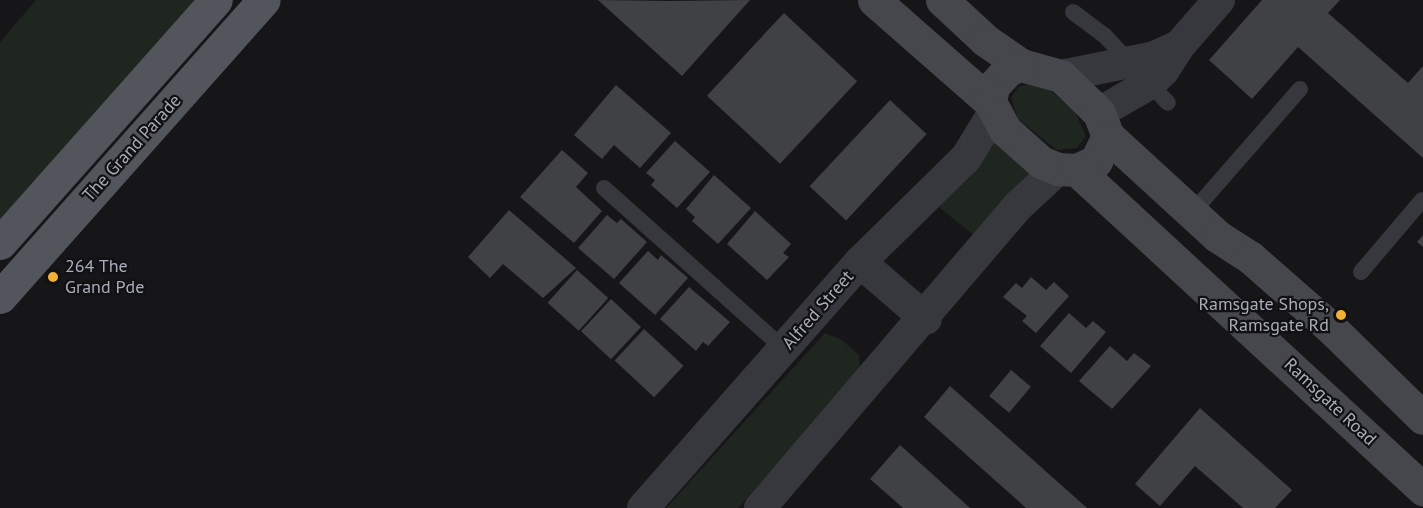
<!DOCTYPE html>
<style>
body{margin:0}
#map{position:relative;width:1423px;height:508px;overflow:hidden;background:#161618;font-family:"PT Sans",sans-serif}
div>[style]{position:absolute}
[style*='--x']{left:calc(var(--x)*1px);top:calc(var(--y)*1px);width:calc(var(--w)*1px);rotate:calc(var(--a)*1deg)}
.green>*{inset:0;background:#1e261f}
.building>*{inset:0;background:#404145;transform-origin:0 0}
.lane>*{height:16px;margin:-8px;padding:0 8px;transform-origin:8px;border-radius:8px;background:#37383d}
.street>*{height:32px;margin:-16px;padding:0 16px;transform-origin:16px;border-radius:16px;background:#37383d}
.secondary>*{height:33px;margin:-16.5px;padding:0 16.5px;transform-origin:16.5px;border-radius:16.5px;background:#45474d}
.primary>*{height:33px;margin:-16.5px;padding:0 16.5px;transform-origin:16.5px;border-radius:16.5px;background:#53555c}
.dots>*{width:16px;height:16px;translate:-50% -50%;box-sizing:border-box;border:3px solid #111113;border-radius:50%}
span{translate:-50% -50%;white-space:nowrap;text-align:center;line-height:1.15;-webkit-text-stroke:4.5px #111113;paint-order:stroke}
.street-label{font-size:18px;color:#a8adb8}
.poi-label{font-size:18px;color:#a8adb8}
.left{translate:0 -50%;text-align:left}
.right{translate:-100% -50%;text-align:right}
</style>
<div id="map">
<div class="green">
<div style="clip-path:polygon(36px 0,203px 0,0 231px,0 42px)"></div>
<div style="clip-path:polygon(1032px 83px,1048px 88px,1075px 112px,1086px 136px,1077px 148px,1057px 150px,1018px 119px,1011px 98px,1018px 87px)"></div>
<div style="clip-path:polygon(992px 138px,1035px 177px,975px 236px,940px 208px,939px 202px)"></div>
<div style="clip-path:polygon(825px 333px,842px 340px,859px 355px,860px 371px,738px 508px,666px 508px)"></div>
</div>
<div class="building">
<div style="clip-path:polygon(598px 0,670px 1px,750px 0,682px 76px)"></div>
<div style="clip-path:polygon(1262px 0,1340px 0,1328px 13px,1408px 83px,1423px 66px,1423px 158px,1298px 47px,1252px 99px,1209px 60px)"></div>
<div style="left:784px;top:13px;width:100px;height:113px;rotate:43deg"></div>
<div style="clip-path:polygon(616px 85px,671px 133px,640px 168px,614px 145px,602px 159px,574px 135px)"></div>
<div style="left:890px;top:100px;width:50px;height:118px;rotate:43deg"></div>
<div style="clip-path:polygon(675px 141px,710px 172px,677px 208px,651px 185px,655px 180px,646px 173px)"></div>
<div style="clip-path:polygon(562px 150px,588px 173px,576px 187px,602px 211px,574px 243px,520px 197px)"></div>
<div style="clip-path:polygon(714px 175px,751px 208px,718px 244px,692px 221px,695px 217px,686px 209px)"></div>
<div style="clip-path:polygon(509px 210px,576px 268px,543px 298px,503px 264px,490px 278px,468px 257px)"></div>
<div style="clip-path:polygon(755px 211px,791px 244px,783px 253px,789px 257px,767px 280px,727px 244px)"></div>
<div style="clip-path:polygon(607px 215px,617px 223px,621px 219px,647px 242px,614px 279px,578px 248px)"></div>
<div style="clip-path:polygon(1423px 235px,1423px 247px,1417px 242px)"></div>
<div style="clip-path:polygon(648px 251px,658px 260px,661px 255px,688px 278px,655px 315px,619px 283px)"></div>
<div style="left:577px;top:270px;width:42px;height:44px;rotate:42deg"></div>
<div style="clip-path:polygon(1031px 277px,1046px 290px,1054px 282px,1069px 296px,1036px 333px,1022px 321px,1027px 316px,1003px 297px,1016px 283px,1022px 288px)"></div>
<div style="clip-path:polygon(689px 287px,730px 322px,708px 346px,703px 342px,696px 351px,660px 319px)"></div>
<div style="left:611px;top:299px;width:41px;height:44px;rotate:43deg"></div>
<div style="clip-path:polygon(1069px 313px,1086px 328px,1093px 321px,1106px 332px,1071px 373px,1040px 346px)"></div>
<div style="left:644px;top:329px;width:54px;height:43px;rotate:43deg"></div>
<div style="clip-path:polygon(1110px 346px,1127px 361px,1134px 353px,1151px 366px,1112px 409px,1079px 381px)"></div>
<div style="left:1011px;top:370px;width:26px;height:34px;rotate:40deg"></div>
<div style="clip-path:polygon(950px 386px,1087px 508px,1026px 508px,924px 417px)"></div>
<div style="clip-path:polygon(1200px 408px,1292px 490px,1275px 508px,1243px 508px,1195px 466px,1160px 506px,1135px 484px)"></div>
<div style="clip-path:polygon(900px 445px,970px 508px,903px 508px,870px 479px)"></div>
</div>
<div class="lane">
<div style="--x:1073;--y:12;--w:39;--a:37"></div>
<div style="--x:1104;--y:35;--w:93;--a:46.7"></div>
<div style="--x:604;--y:188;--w:241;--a:41.8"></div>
<div style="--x:1194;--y:216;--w:20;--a:-60"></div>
<div style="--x:1204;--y:199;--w:146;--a:-48.9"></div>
<div style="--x:1361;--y:272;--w:94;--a:-49.7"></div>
</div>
<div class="street">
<div style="--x:1061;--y:76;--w:95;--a:-11.5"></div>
<div style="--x:1154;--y:57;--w:27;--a:-24"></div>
<div style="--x:1099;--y:113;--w:58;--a:-30.1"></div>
<div style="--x:1149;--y:84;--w:19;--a:-43"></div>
<div style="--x:1163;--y:71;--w:30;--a:-57"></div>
<div style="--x:1179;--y:46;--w:61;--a:-49"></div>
<div style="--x:860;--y:262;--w:87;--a:40.8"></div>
<div style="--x:643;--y:508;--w:328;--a:-48.6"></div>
<div style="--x:860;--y:262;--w:148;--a:-44.5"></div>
<div style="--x:966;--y:158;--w:52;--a:-58.5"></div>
<div style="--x:760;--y:508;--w:396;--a:-49.5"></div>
<div style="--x:1017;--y:207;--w:56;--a:-42.8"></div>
</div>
<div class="secondary">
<div style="--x:874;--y:0;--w:154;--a:41.3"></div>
<div style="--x:942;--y:0;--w:59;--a:42.9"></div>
<div style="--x:985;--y:40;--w:44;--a:34.8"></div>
<div style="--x:1021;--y:65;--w:41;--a:15.4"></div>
<div style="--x:1061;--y:76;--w:53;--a:44.2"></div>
<div style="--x:1099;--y:113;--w:25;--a:69"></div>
<div style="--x:1108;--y:136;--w:28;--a:116"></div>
<div style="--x:1096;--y:161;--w:21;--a:155"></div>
<div style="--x:1077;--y:170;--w:19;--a:-177"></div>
<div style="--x:1058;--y:169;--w:18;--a:-158"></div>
<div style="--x:1041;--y:162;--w:48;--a:-138.4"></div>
<div style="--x:1005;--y:130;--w:32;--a:-118"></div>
<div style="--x:990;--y:102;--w:16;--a:-79"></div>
<div style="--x:993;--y:86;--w:23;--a:-47"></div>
<div style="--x:1009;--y:69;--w:13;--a:-18"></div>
<div style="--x:1108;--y:136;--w:148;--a:42.5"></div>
<div style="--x:1217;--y:236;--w:40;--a:32.9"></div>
<div style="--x:1251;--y:258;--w:108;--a:41.2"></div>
<div style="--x:1332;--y:329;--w:127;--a:44.4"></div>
<div style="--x:1077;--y:170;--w:471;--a:42.7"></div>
</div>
<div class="primary">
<div style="--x:0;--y:243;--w:325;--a:-48.4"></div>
<div style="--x:0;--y:297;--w:397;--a:-48.4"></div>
</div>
<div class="dots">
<div style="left:53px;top:277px;background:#f2b134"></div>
<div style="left:1341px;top:315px;background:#f2b134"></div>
</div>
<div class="street-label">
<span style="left:132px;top:148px;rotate:-48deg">The Grand Parade</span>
<span style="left:818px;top:310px;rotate:-49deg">Alfred Street</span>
<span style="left:1330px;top:402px;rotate:43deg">Ramsgate Road</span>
</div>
<div class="poi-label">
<span class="left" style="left:65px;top:277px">264 The<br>Grand Pde</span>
<span class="right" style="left:1329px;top:315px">Ramsgate Shops,<br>Ramsgate Rd</span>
</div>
</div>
